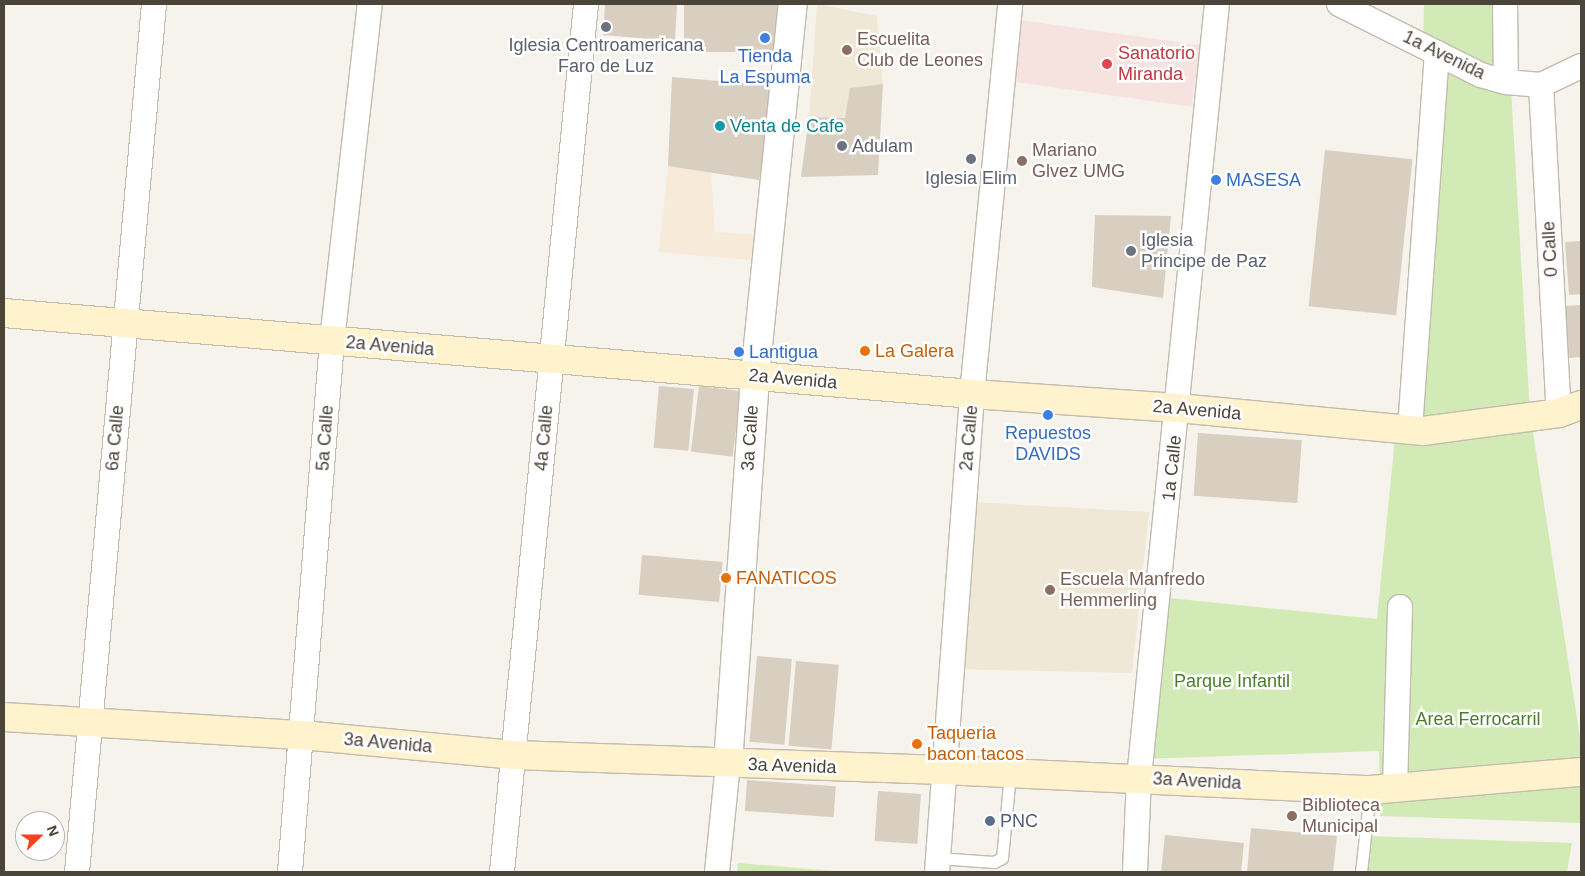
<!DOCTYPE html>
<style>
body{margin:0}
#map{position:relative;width:1585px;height:876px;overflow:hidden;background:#f6f3ec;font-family:Arial,sans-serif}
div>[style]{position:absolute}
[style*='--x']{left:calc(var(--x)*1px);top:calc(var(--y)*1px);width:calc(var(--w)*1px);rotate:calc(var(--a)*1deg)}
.commercial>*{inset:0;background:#f7ead8}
.education>*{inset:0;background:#efe8d6}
.medical>*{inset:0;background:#f6e3e0;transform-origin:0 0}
.green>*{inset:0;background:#d2eab5}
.building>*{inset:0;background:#d8cfc1;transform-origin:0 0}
.roads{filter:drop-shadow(1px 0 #c2bbae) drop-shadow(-1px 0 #c2bbae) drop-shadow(0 1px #c2bbae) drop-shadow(0 -1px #c2bbae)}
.service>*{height:11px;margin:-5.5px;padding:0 5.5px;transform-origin:5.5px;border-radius:5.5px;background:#fff}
.minor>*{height:24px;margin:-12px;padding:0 12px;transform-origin:12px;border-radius:12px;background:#fff}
.tertiary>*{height:28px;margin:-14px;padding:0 14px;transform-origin:14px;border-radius:14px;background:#fff}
.secondary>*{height:28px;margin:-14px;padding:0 14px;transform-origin:14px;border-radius:14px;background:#fff3cd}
.dots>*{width:14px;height:14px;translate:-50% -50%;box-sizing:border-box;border:2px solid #fff;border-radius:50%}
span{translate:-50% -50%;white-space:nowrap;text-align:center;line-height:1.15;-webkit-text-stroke:5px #fff;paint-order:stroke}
.education-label{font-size:18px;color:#785e54}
.left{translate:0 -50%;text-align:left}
.worship-label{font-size:18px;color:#5b616d}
.health-label{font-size:18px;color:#be3a42}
.street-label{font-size:18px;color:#4b4439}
.shop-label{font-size:18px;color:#366cbe}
.culture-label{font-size:18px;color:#0d838f}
.food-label{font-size:18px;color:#c56008}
.park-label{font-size:18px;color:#4a7f2a}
.service-label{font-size:18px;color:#4e5e75}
.frame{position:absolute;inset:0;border:5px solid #4b4439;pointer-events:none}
.north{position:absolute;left:15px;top:811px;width:50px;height:50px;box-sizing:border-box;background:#fff;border:1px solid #b7b4b0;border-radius:50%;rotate:68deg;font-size:14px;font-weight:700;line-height:20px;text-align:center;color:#4b4439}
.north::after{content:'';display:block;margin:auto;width:18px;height:22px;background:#fc3f1d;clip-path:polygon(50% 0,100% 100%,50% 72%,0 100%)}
</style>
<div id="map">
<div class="commercial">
<div style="clip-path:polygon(668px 166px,711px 173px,715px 232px,757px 235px,757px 246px,750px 260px,659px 252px)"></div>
</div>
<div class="education">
<div style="clip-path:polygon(817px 4px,877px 16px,883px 84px,851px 88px,845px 118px,809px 117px)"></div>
<div style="clip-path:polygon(972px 502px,1149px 512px,1132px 673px,950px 669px)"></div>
</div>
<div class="medical">
<div style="left:1020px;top:20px;width:182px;height:62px;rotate:8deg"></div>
</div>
<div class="green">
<div style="clip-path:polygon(1424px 4px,1506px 4px,1530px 413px,1581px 745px,1581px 823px,1380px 816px,1379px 751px,1140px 759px,1169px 598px,1377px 619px,1420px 187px)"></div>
<div style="clip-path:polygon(1369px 836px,1572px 843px,1567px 872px,1367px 872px)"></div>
<div style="clip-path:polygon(738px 863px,847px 872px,737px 872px)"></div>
</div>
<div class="building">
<div style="clip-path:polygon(605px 4px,677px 4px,675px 41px,603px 35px)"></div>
<div style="left:684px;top:4px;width:94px;height:48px"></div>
<div style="clip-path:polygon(672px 77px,778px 86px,759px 180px,668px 166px)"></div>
<div style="clip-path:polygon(883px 84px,878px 175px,801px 177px,809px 117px,845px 118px,850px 88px)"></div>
<div style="left:1325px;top:150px;width:88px;height:157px;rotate:6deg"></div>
<div style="clip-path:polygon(1095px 215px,1171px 216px,1163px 298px,1092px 287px)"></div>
<div style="clip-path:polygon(1581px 241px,1581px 294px,1569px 295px,1565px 242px)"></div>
<div style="clip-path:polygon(1581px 305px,1581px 357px,1569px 358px,1564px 306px)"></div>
<div style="left:659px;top:386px;width:35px;height:62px;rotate:5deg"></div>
<div style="left:699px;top:386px;width:42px;height:66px;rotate:7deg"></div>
<div style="left:1198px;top:433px;width:104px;height:63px;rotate:4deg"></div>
<div style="left:642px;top:555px;width:81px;height:40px;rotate:5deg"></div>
<div style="left:757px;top:656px;width:35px;height:86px;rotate:5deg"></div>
<div style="left:796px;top:661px;width:43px;height:85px;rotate:5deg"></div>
<div style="left:747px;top:780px;width:89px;height:31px;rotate:4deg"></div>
<div style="left:878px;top:791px;width:43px;height:50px;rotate:4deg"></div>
<div style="clip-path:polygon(1251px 828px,1337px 836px,1333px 872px,1247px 872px)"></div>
<div style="clip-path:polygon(1165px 835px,1244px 843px,1241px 872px,1161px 872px)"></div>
</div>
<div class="roads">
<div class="service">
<div style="--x:938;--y:858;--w:56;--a:4.1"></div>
<div style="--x:994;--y:862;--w:9;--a:-27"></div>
<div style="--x:1002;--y:858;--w:85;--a:-84.6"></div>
<div style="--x:1361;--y:872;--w:82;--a:-83.7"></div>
</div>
<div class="minor">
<div style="--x:1339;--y:4;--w:159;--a:26.6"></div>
<div style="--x:1481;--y:75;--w:26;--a:16"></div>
<div style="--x:1506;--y:82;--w:35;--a:5"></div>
<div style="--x:1541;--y:85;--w:44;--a:-25.4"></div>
<div style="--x:1505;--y:4;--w:78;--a:89.3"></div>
<div style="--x:1541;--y:85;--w:328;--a:86.9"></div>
<div style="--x:1410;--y:429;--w:377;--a:-85.9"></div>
<div style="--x:1395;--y:788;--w:181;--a:-88.4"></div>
<div style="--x:77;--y:872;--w:871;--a:-84.93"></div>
<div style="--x:290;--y:872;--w:533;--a:-85.48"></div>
<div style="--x:332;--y:341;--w:339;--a:-83.6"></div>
<div style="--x:502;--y:872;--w:872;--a:-84.47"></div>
<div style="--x:717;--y:872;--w:109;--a:-84.2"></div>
<div style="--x:937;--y:872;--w:479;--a:-85.8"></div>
<div style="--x:972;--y:394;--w:392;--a:-84.4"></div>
<div style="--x:1135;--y:872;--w:94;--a:-87.6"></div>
<div style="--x:1139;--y:778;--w:778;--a:-84.25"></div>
</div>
<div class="tertiary">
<div style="--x:728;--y:764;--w:390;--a:-86"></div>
<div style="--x:755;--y:375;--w:373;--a:-84.2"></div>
</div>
<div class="secondary">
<div style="--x:4;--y:313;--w:971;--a:4.78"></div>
<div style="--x:972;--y:394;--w:206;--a:3.9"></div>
<div style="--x:1178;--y:408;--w:246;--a:5.4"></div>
<div style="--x:1423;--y:431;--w:137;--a:-7.5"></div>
<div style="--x:1559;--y:413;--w:23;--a:-20"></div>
<div style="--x:4;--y:717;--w:299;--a:3.5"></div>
<div style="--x:302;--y:735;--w:212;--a:5.4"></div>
<div style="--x:513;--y:755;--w:430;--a:2"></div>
<div style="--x:943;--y:770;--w:427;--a:2.7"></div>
<div style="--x:1370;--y:790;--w:212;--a:-4.9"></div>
</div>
</div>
<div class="dots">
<div style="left:606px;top:27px;background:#6b7280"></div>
<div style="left:765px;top:38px;background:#3f7fe0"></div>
<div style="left:847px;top:50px;background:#8d6e63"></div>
<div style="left:1107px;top:64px;background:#e0444e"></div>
<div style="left:720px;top:126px;background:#0f9aa8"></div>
<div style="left:842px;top:146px;background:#6b7280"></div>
<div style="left:971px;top:159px;background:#6b7280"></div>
<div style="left:1022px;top:161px;background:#8d6e63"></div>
<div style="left:1216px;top:180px;background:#3f7fe0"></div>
<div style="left:1131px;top:251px;background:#6b7280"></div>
<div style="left:865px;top:351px;background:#e8710a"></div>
<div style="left:739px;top:352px;background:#3f7fe0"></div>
<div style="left:1048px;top:415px;background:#3f7fe0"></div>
<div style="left:726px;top:578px;background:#e8710a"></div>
<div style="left:1050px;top:590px;background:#8d6e63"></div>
<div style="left:917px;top:744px;background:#e8710a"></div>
<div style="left:1292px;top:816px;background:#8d6e63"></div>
<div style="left:990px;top:821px;background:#5c6f8a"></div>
</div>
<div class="education-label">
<span class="left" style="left:857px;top:50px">Escuelita<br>Club de Leones</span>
<span class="left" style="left:1032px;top:161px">Mariano<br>Glvez UMG</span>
<span class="left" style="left:1060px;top:590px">Escuela Manfredo<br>Hemmerling</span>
<span class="left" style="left:1302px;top:816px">Biblioteca<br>Municipal</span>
</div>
<div class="worship-label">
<span style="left:606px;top:56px">Iglesia Centroamericana<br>Faro de Luz</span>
<span class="left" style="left:852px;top:146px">Adulam</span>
<span style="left:971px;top:178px">Iglesia Elim</span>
<span class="left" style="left:1141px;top:251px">Iglesia<br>Principe de Paz</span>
</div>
<div class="health-label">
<span class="left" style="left:1118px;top:64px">Sanatorio<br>Miranda</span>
</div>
<div class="street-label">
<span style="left:1444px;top:55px;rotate:26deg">1a Avenida</span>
<span style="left:1550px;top:249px;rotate:-93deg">0 Calle</span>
<span style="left:390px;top:346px;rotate:5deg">2a Avenida</span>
<span style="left:793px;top:379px;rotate:5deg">2a Avenida</span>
<span style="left:1197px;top:410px;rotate:5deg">2a Avenida</span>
<span style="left:115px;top:438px;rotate:-85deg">6a Calle</span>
<span style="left:325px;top:438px;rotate:-86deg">5a Calle</span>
<span style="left:544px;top:438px;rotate:-85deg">4a Calle</span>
<span style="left:750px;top:438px;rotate:-86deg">3a Calle</span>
<span style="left:969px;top:438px;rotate:-85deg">2a Calle</span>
<span style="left:1172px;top:468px;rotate:-84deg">1a Calle</span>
<span style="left:388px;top:743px;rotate:5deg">3a Avenida</span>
<span style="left:792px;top:766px;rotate:2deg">3a Avenida</span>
<span style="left:1197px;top:781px;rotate:3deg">3a Avenida</span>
</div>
<div class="shop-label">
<span style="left:765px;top:67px">Tienda<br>La Espuma</span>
<span class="left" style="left:1226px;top:180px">MASESA</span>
<span class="left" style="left:749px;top:352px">Lantigua</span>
<span style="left:1048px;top:444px">Repuestos<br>DAVIDS</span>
</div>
<div class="culture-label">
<span class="left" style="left:730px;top:126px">Venta de Cafe</span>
</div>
<div class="food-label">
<span class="left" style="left:875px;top:351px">La Galera</span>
<span class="left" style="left:736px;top:578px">FANATICOS</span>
<span class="left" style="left:927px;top:744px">Taqueria<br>bacon tacos</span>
</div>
<div class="park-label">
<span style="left:1232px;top:681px">Parque Infantil</span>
<span style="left:1478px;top:719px">Area Ferrocarril</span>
</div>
<div class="service-label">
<span class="left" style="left:1000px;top:821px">PNC</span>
</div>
<div class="frame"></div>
<div class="north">N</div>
</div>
